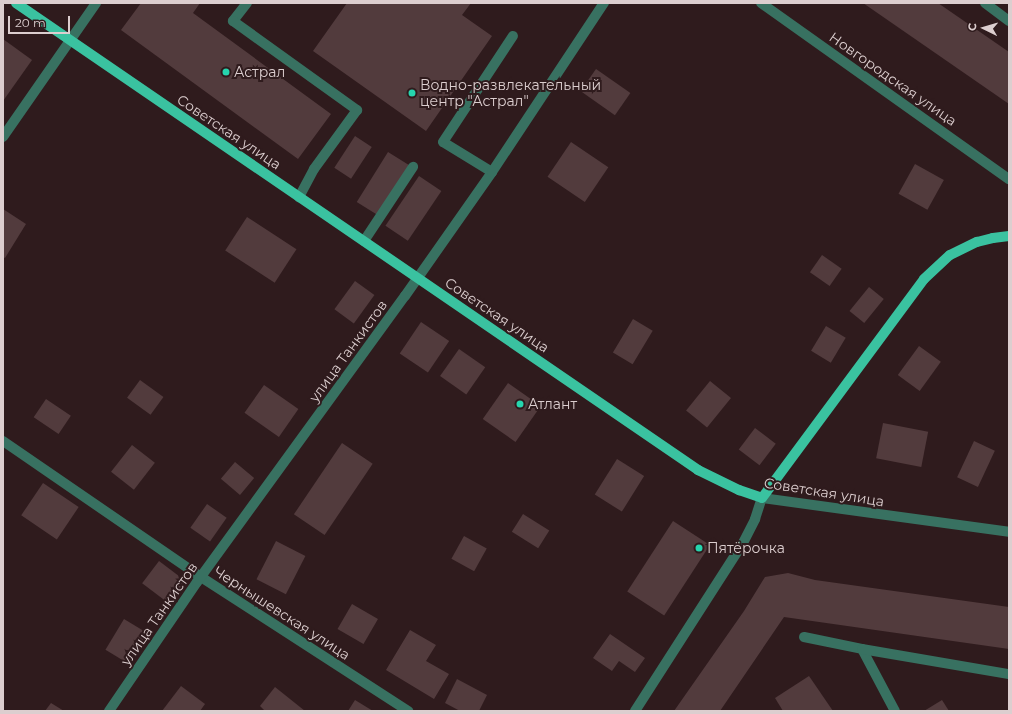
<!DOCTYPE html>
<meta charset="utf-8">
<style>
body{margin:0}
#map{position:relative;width:1012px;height:714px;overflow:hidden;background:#2f1b1d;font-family:Montserrat,sans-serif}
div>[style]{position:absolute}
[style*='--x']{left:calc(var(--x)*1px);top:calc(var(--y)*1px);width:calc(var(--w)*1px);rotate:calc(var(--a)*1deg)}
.building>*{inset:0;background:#523b3d;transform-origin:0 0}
.minor>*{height:10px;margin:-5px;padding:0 5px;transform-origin:5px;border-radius:5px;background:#387161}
.major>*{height:10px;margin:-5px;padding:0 5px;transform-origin:5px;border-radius:5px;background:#3ac2a0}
.dots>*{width:11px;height:11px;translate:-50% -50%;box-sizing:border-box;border:2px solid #2f1b1d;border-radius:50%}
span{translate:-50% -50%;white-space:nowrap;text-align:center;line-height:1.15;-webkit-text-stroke:4px #2f1b1d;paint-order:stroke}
.poi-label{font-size:14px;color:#dccecf}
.left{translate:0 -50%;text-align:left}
.street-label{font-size:14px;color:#dccecf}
.frame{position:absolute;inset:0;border:4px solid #dccecf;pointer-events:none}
.north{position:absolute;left:964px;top:8px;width:40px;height:40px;-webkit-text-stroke:3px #2f1b1d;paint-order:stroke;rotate:275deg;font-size:11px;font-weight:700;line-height:16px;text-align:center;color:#dccecf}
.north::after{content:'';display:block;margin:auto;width:14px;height:18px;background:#dccecf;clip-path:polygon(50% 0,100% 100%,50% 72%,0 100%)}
.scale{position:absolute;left:8px;top:16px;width:62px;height:18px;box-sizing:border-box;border:2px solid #dccecf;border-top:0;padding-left:5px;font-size:12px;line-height:14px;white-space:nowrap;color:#dccecf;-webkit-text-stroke:3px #2f1b1d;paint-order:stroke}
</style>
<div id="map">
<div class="building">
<div style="clip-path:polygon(141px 3px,200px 3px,193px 13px,331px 114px,298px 159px,121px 30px)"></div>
<div style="clip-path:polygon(347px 3px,471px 3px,462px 15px,492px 36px,426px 131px,313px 51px)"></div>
<div style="clip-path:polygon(863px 3px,938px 3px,1009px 52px,1009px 104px)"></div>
<div style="clip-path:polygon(3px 39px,32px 60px,3px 101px)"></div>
<div style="left:596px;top:69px;width:42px;height:27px;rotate:35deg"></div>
<div style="left:355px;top:136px;width:20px;height:38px;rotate:33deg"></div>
<div style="left:571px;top:142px;width:45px;height:42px;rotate:34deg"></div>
<div style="left:388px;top:152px;width:26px;height:59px;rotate:32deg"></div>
<div style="left:915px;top:164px;width:33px;height:34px;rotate:29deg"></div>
<div style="left:419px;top:176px;width:27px;height:60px;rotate:34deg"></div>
<div style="clip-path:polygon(3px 209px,26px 224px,5px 258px,3px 257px)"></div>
<div style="left:247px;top:217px;width:59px;height:40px;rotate:33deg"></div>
<div style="left:822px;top:255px;width:24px;height:21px;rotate:35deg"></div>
<div style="left:355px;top:281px;width:24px;height:35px;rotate:36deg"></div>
<div style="left:869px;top:287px;width:19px;height:31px;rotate:39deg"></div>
<div style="left:633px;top:319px;width:23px;height:39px;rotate:31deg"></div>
<div style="left:421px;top:322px;width:34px;height:38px;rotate:34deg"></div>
<div style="left:826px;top:326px;width:23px;height:29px;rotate:31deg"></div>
<div style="left:919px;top:346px;width:27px;height:36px;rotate:36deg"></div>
<div style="left:459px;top:349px;width:32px;height:33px;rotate:35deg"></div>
<div style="left:140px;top:380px;width:29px;height:22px;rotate:36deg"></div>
<div style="left:710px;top:381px;width:27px;height:38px;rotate:39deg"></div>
<div style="left:508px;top:383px;width:40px;height:44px;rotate:35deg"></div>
<div style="left:264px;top:385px;width:42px;height:34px;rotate:35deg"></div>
<div style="left:46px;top:399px;width:30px;height:22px;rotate:34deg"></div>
<div style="left:883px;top:423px;width:46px;height:36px;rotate:11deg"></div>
<div style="left:755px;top:428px;width:26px;height:27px;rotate:37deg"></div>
<div style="left:974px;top:441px;width:23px;height:40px;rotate:25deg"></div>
<div style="left:342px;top:443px;width:37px;height:86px;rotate:34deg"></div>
<div style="left:132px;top:445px;width:29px;height:34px;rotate:38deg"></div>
<div style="left:617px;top:459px;width:32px;height:42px;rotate:32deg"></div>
<div style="left:235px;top:462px;width:25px;height:22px;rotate:40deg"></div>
<div style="left:43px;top:483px;width:43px;height:39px;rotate:34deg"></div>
<div style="left:207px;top:504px;width:24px;height:29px;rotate:35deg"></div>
<div style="left:523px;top:514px;width:31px;height:21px;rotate:32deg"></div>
<div style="left:673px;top:521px;width:44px;height:84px;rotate:33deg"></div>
<div style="left:464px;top:536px;width:26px;height:26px;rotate:29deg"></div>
<div style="left:276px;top:541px;width:33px;height:43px;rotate:27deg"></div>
<div style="left:159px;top:561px;width:34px;height:28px;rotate:37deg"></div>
<div style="clip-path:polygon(788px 573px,815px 580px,1009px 607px,1009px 649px,784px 617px,720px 711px,674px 711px,744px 611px,765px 577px)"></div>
<div style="left:352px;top:604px;width:30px;height:29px;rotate:30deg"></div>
<div style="left:124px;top:619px;width:27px;height:36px;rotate:31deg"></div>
<div style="clip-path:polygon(410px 630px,436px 645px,426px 661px,449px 674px,434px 699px,386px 670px)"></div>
<div style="clip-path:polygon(610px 634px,645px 658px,635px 672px,619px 661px,612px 671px,593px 658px)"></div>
<div style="clip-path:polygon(809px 676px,833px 711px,783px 711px,775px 698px)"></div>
<div style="clip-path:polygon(457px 679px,487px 695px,479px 711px,460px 711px,445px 703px)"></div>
<div style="clip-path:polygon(181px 686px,205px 704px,200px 711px,162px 711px)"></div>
<div style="clip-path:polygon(275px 687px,305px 711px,265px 711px,260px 706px)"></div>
<div style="clip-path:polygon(355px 700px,373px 711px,348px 711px)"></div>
<div style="clip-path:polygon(942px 700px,949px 711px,924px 711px)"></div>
<div style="clip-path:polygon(51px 703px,64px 711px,45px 711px)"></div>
</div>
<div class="minor">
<div style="--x:247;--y:3;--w:23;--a:128"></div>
<div style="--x:233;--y:21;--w:153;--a:35.7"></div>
<div style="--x:357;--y:110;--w:73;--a:126.1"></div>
<div style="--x:314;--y:169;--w:32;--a:118"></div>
<div style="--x:761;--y:3;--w:304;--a:35.4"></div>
<div style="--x:985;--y:3;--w:30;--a:37"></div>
<div style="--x:3;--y:137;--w:163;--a:-55.2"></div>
<div style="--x:492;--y:172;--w:57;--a:-148.5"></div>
<div style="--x:443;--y:142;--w:127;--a:-56.6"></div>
<div style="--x:364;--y:241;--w:89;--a:-56.5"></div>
<div style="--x:3;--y:441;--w:240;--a:34.5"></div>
<div style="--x:201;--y:577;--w:247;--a:32.9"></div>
<div style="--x:804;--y:637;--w:59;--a:11.7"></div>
<div style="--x:862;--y:649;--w:70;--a:62"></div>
<div style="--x:862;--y:649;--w:149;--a:9.7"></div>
<div style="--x:109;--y:711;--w:156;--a:-55.7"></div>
<div style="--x:197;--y:582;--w:354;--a:-54"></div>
<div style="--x:405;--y:296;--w:151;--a:-54.9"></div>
<div style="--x:492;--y:172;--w:203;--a:-56.5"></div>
<div style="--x:635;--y:711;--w:200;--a:-57.3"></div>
<div style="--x:743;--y:543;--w:27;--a:-63"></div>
<div style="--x:755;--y:519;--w:22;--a:-72"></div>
<div style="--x:762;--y:498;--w:249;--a:7.8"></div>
</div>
<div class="major">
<div style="--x:16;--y:3;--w:827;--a:34.4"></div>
<div style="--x:698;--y:470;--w:46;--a:26"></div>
<div style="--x:739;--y:490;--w:24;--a:19"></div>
<div style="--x:762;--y:498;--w:272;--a:-53.5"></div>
<div style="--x:924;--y:279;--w:35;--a:-43"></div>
<div style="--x:950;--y:255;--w:30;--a:-26"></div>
<div style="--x:977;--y:242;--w:16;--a:-14"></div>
<div style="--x:993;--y:238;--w:16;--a:-7"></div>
</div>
<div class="dots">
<div style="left:226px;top:72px;background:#26d5ae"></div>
<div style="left:412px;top:93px;background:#26d5ae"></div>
<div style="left:520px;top:404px;background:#26d5ae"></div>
<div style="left:699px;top:548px;background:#26d5ae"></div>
</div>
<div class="poi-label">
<span class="left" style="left:234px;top:72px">Астрал</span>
<span class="left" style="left:420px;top:93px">Водно-развлекательный<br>центр "Астрал"</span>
<span class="left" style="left:528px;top:404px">Атлант</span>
<span class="left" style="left:707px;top:548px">Пятёрочка</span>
</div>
<div class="street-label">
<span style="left:893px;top:79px;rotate:35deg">Новгородская улица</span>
<span style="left:229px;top:132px;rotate:34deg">Советская улица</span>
<span style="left:497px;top:315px;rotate:34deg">Советская улица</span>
<span style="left:348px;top:351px;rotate:-54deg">улица Танкистов</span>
<span style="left:824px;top:492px;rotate:9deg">Советская улица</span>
<span style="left:282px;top:613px;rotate:33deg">Чернышевская улица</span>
<span style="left:159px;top:614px;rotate:-55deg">улица Танкистов</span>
</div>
<div class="frame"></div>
<div class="north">С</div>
<div class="scale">20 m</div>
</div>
